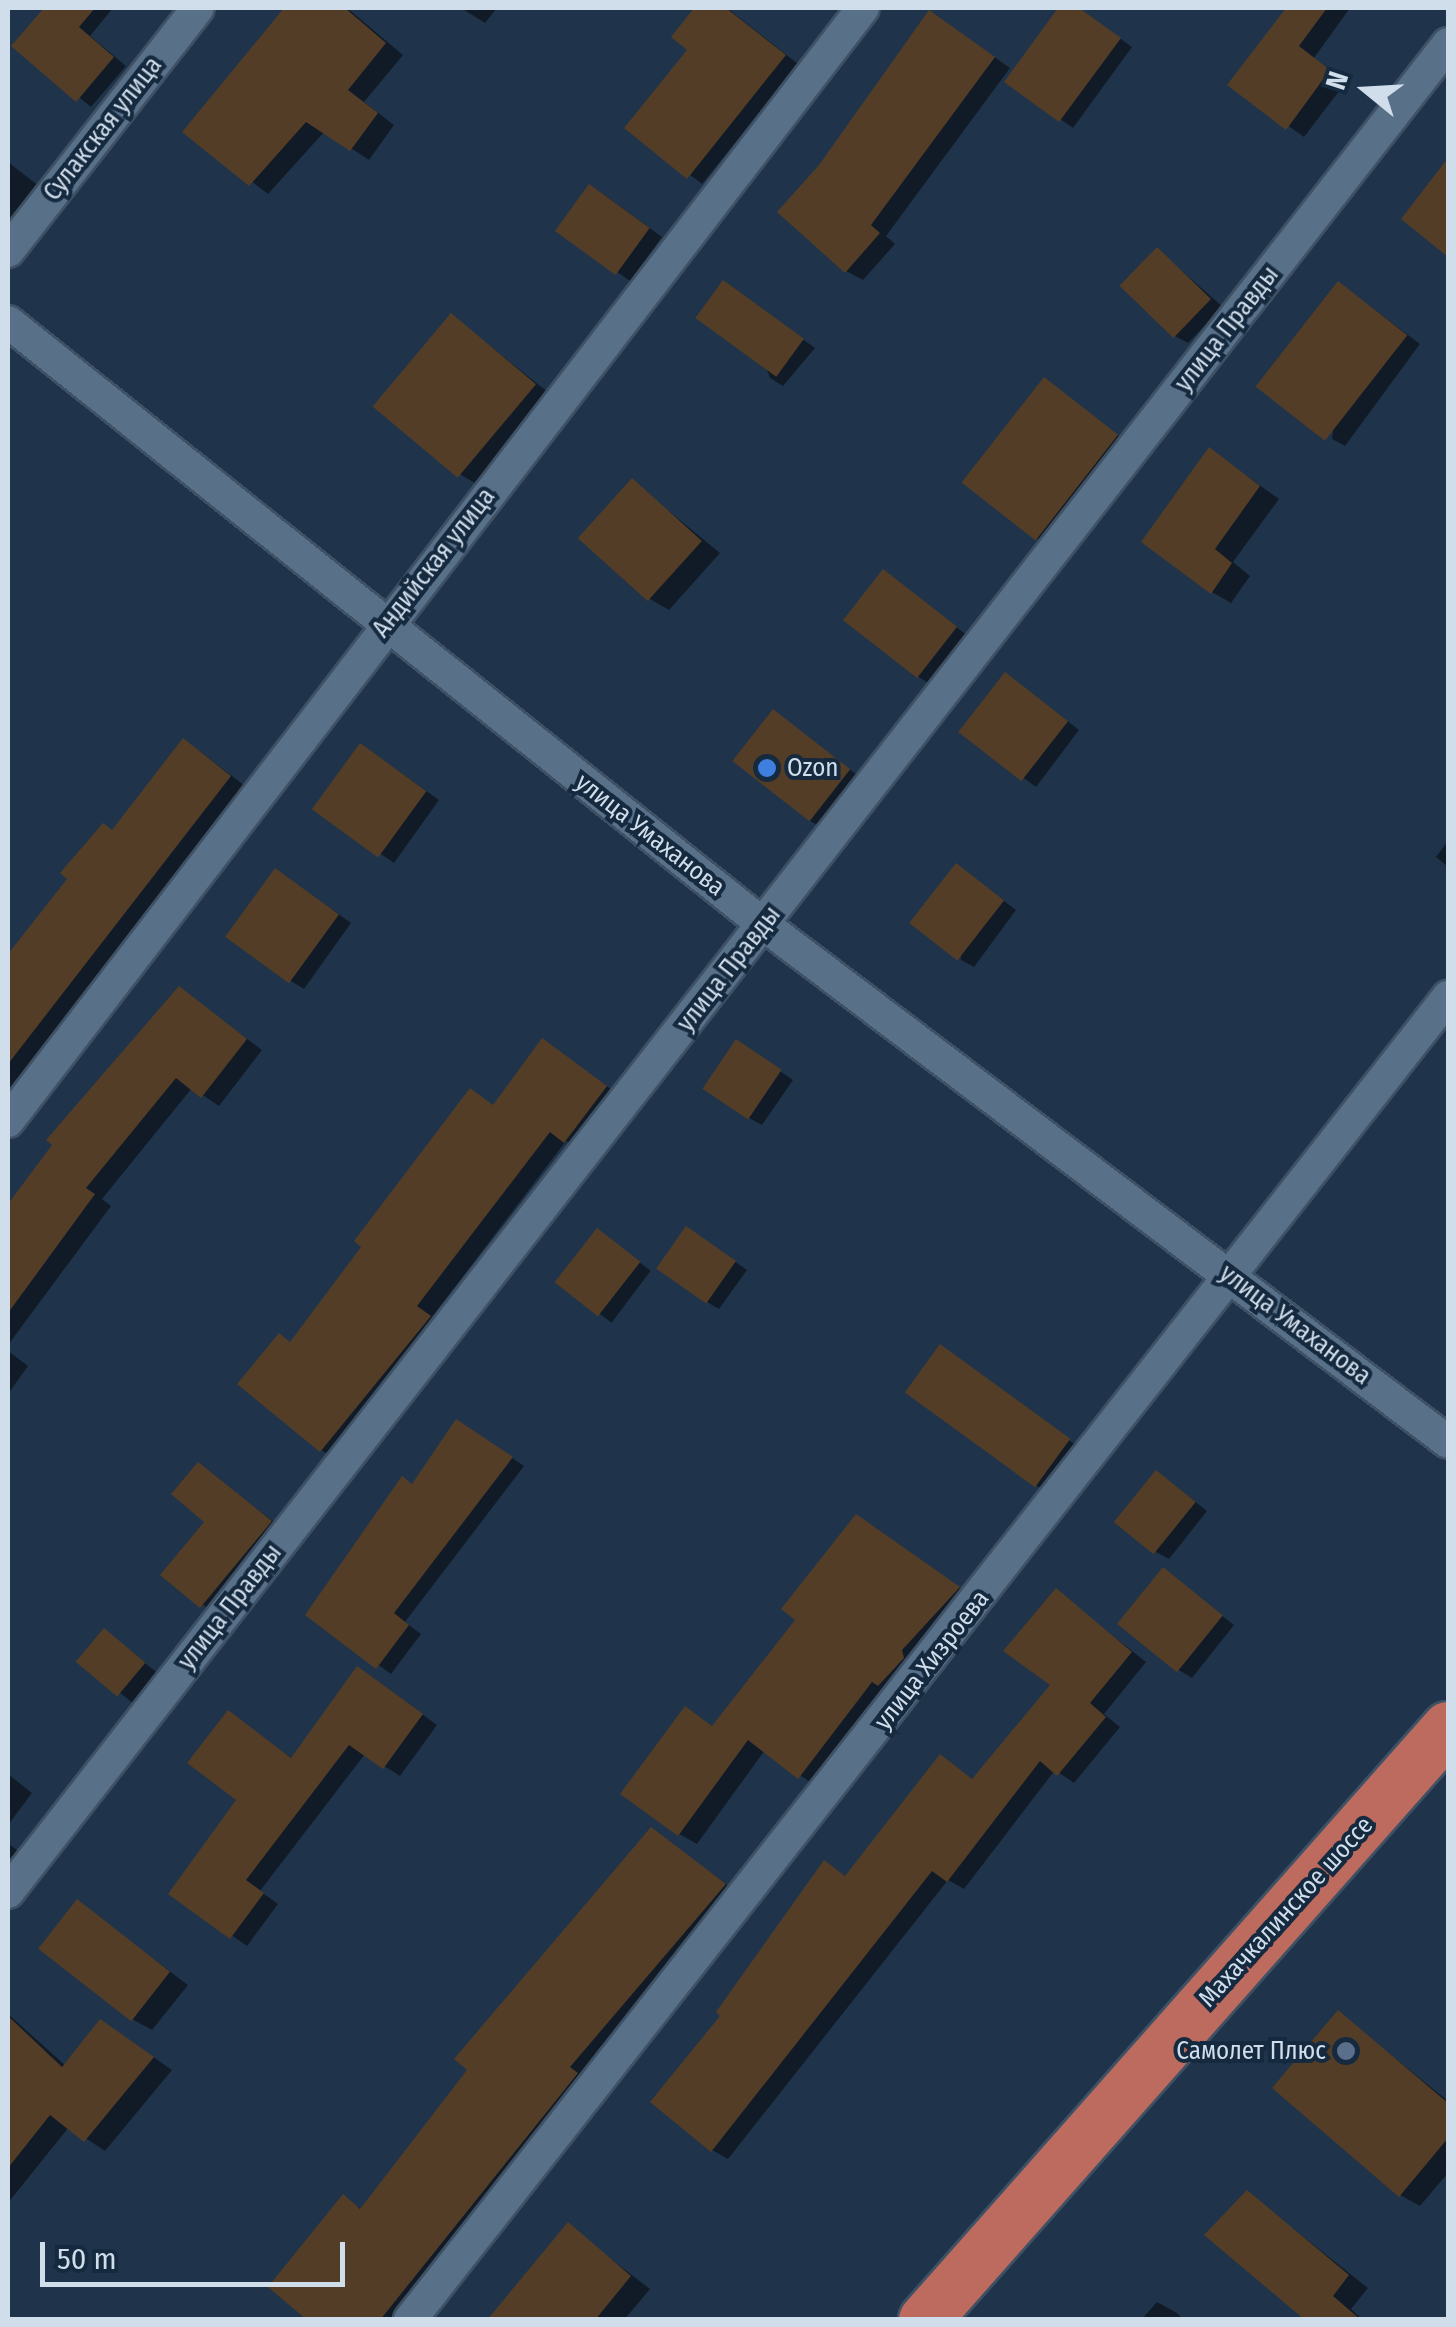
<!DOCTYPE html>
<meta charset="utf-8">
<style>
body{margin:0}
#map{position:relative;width:1456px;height:2327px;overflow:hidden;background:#1f344a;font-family:"Fira Sans Condensed",sans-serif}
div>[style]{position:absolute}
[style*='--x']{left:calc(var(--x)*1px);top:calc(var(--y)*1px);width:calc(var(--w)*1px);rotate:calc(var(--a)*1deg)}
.shadow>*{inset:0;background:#0007;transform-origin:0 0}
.building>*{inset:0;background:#543d26;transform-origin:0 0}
.roads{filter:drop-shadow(2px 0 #3f5164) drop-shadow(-2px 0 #3f5164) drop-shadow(0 2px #3f5164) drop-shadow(0 -2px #3f5164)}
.minor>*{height:32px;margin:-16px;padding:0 16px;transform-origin:16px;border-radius:16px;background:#597089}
.trunk>*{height:52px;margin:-26px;padding:0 26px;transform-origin:26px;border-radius:26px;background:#bc6b5e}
.dots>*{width:28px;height:28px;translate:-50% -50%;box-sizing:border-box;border:5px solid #152a3f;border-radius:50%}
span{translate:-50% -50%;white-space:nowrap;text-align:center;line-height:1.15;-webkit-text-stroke:8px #152a3f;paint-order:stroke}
.street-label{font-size:25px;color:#d0ddeb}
.poi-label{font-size:25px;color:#d0ddeb}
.left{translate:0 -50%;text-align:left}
.right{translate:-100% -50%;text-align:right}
.frame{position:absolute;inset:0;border:10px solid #d0ddeb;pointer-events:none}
.north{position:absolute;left:1316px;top:40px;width:100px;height:100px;-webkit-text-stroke:8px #152a3f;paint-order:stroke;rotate:288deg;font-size:28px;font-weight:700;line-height:40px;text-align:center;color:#d0ddeb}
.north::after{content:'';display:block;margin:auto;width:35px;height:45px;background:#d0ddeb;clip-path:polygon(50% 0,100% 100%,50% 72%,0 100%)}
.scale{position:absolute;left:40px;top:2242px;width:305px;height:45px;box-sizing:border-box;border:5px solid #d0ddeb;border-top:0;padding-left:12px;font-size:30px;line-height:35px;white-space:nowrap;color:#d0ddeb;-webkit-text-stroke:8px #152a3f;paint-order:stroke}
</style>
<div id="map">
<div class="shadow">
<div style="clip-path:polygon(48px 8px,113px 8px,90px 36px,126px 66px,91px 107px,15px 46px)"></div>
<div style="clip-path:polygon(286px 8px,347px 8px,403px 55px,364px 102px,394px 125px,369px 160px,325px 131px,268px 194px,186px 131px)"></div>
<div style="clip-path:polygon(461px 8px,497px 8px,485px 23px)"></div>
<div style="clip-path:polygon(698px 8px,727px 8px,798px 64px,702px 184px,628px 128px,691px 50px,674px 37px)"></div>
<div style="clip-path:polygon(1061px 8px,1078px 8px,1132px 47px,1073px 128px,1007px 81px)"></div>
<div style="clip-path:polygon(1289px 8px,1350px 8px,1314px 58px,1346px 82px,1304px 137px,1230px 84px)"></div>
<div style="clip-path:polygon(946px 23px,1010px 68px,886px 236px,895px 244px,863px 280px,846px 271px,821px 166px)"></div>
<div style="clip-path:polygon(8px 162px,49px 194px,8px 249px)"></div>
<div style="clip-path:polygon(603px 194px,662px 237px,630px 281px,558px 231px)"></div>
<div style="clip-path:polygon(1158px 250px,1223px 307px,1188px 343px,1175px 336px)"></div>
<div style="clip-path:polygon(736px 291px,815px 348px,783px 386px,770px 378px)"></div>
<div style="clip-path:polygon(1351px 292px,1420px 344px,1345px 446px,1332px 439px)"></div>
<div style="clip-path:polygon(452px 316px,554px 397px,480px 486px,461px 475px)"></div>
<div style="clip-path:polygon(1045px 380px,1129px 444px,1049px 546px,1036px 538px)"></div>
<div style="clip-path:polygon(1210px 450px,1279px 499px,1233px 562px,1250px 576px,1231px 603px,1212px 592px)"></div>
<div style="clip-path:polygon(632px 481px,720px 553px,669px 610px,650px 599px)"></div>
<div style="clip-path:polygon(884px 572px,968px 636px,930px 684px,917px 676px)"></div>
<div style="clip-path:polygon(1018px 683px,1079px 730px,1036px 787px,962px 732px)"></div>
<div style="clip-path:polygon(786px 720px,862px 779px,823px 828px,810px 821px)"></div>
<div style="clip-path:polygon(198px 750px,245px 786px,8px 1093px,8px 958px,70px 878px)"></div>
<div style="clip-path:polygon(374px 754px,439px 800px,394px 863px,316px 809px)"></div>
<div style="clip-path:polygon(1448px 841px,1448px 867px,1436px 857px)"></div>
<div style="clip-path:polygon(957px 866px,1016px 910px,974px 967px,961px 960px)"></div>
<div style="clip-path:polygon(289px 879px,351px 923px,304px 989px,291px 981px)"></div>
<div style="clip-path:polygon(179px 989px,262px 1050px,219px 1106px,192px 1088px,102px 1199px,111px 1206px,8px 1345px,8px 1208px)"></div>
<div style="clip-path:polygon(543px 1041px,622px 1097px,582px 1150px,566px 1141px,432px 1317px,445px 1327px,337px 1460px,321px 1450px,495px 1107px)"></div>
<div style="clip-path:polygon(749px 1050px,793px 1080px,762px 1125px,749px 1118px)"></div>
<div style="left:598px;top:1231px;width:66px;height:65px;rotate:37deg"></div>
<div style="clip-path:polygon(700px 1237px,747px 1270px,719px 1309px,707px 1302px)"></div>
<div style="left:941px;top:1347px;width:181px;height:56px;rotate:36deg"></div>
<div style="clip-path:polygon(8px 1351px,28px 1366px,8px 1394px)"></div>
<div style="clip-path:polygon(469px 1429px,524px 1466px,405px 1622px,421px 1634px,391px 1674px,309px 1614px,414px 1486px)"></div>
<div style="clip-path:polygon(199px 1465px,290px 1534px,221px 1618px,163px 1575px,208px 1522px)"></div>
<div style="clip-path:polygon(1169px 1481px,1207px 1511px,1169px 1559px,1156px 1552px)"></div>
<div style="clip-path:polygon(875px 1528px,976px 1599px,817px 1787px,765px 1750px,697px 1844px,679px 1834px,714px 1728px)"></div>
<div style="clip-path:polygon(1163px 1570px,1234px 1625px,1192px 1678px,1179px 1670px)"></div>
<div style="clip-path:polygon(1056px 1591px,1146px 1662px,1104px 1714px,1120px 1727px,1074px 1783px,1055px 1770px,964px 1889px,948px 1880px,728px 2159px,712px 2150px,723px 2015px,825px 1863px,847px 1877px,940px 1757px,974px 1780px,1054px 1685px)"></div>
<div style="left:104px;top:1631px;width:67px;height:39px;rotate:38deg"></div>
<div style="clip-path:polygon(373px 1678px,437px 1725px,400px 1776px,365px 1754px,260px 1891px,278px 1904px,247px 1946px,171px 1893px,239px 1800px,229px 1714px,293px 1759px)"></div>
<div style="clip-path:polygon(8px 1774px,32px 1793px,8px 1825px)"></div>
<div style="clip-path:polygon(652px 1830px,740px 1894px,402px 2320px,311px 2320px,343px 2198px,363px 2210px)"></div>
<div style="clip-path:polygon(8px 1843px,26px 1857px,8px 1882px)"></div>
<div style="clip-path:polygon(78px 1902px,188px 1985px,152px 2030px,132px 2019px)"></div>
<div style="clip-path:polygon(1339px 2013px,1448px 2101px,1448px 2173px,1420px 2206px,1400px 2195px)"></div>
<div style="clip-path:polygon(8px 2014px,66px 2066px,120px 2034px,172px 2070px,105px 2151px,69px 2127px,8px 2203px)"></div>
<div style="clip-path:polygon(1248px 2193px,1368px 2288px,1351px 2309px,1363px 2320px,1309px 2320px)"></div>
<div style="clip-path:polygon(568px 2226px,650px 2289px,624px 2320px,506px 2320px)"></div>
<div style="clip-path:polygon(1157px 2302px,1177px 2313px,1184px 2320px,1141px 2320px)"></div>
</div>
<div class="building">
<div style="clip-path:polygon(44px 8px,95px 8px,79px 27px,114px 57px,76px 102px,11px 46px)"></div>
<div style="clip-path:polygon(284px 8px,345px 8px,386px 43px,348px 90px,378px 113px,350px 151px,306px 122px,249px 186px,182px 132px)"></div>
<div style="clip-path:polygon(694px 8px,726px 8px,786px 55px,687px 179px,624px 128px,687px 50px,671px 37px)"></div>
<div style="clip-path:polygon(1058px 8px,1079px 8px,1121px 38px,1059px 122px,1004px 82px)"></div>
<div style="clip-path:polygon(1286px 8px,1327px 8px,1299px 46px,1330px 70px,1286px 130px,1227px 85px)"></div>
<div style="clip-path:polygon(929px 10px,995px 57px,871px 225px,880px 233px,845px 273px,777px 212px,819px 165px)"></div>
<div style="clip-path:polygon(1448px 158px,1448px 257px,1401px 219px)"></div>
<div style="left:589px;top:184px;width:75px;height:58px;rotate:36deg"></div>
<div style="left:1157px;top:247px;width:75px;height:54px;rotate:44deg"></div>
<div style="left:723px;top:280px;width:100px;height:47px;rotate:36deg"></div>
<div style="left:1338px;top:281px;width:88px;height:134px;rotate:38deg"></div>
<div style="left:451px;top:313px;width:111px;height:122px;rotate:40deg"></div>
<div style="left:1044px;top:377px;width:94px;height:134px;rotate:38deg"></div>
<div style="clip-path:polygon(1209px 447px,1260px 486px,1215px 549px,1232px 563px,1211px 594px,1141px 542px)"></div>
<div style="left:632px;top:478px;width:94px;height:81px;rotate:42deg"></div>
<div style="left:883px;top:569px;width:94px;height:65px;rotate:38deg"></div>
<div style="left:1005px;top:672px;width:80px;height:76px;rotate:38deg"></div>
<div style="left:773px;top:709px;width:98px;height:66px;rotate:38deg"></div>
<div style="clip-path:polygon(183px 738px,231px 776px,8px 1064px,8px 954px,67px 879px,60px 873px,103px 823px,112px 830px)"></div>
<div style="left:360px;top:743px;width:82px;height:82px;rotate:36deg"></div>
<div style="left:956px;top:863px;width:61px;height:76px;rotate:38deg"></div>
<div style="left:275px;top:868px;width:79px;height:85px;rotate:36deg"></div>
<div style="clip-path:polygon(179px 986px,247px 1039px,201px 1098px,176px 1078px,86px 1188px,95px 1194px,8px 1313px,8px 1204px,52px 1145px,46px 1140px)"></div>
<div style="clip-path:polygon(542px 1038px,607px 1086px,564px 1143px,550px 1132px,417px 1306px,431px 1316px,320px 1452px,237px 1384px,279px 1333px,290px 1342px,361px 1247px,354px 1241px,470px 1088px,493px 1105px)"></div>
<div style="left:736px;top:1039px;width:55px;height:60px;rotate:34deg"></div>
<div style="left:686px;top:1226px;width:61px;height:52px;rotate:35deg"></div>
<div style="left:597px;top:1228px;width:55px;height:69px;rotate:38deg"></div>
<div style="left:940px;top:1344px;width:161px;height:60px;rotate:36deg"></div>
<div style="clip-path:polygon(456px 1419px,513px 1457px,394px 1613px,409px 1625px,376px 1669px,305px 1615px,402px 1476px,412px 1484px)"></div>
<div style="clip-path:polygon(198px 1462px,272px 1521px,200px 1608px,160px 1575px,204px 1522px,171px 1494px)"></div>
<div style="left:1156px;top:1470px;width:51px;height:67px;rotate:39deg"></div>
<div style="clip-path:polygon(856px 1514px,960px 1587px,902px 1650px,904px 1658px,878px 1686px,872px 1682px,798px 1779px,748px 1740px,678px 1836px,620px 1794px,685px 1706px,712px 1726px,795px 1620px,781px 1609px)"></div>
<div style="left:1163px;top:1567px;width:77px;height:73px;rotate:39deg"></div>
<div style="clip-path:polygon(1056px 1588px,1132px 1652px,1090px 1703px,1106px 1717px,1057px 1776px,1040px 1761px,947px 1882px,932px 1871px,711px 2152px,650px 2102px,720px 2016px,716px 2012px,824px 1860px,845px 1876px,940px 1754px,972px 1779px,1050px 1685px,1003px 1651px)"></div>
<div style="left:104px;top:1628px;width:54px;height:44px;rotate:40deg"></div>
<div style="clip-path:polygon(357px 1666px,423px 1714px,383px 1769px,349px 1745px,246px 1880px,264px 1893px,230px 1939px,168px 1894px,236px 1800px,187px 1763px,228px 1710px,291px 1758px)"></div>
<div style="clip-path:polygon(651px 1827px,726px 1884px,570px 2067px,578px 2073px,380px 2320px,307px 2320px,268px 2287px,343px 2194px,360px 2209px,467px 2070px,454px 2059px)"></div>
<div style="left:77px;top:1899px;width:118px;height:63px;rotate:38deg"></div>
<div style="clip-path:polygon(1338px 2010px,1448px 2103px,1448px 2138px,1399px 2197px,1272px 2088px)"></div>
<div style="clip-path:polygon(8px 2016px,62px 2067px,100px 2019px,154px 2057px,84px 2142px,50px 2115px,8px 2168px)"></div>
<div style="clip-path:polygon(1247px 2190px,1349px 2275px,1333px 2296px,1361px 2320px,1305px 2320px,1204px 2235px)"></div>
<div style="clip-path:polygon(568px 2222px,631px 2276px,595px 2320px,487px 2320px)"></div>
</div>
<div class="roads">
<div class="minor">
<div style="--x:8;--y:251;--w:308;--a:-52"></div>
<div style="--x:8;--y:322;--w:967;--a:38.58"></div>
<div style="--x:764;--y:925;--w:857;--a:37.08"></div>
<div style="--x:8;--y:1121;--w:1403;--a:-52.47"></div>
<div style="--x:8;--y:1892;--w:2343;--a:-52.07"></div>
<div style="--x:410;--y:2320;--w:1682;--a:-51.88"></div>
</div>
<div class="trunk">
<div style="--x:925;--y:2320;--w:790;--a:-48.54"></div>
</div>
</div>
<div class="dots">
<div style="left:767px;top:768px;background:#3f7fe0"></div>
<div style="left:1346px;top:2051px;background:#5c6f8a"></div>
</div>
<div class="street-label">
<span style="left:103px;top:129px;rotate:-52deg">Сулакская улица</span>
<span style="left:1227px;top:329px;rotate:-52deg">улица Правды</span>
<span style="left:434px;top:563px;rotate:-52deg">Андийская улица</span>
<span style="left:650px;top:835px;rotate:38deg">улица Умаханова</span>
<span style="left:729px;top:969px;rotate:-52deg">улица Правды</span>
<span style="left:1295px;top:1325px;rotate:37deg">улица Умаханова</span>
<span style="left:230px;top:1607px;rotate:-52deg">улица Правды</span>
<span style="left:932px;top:1660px;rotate:-52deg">улица Хизроева</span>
<span style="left:1286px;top:1912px;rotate:-48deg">Махачкалинское шоссе</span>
</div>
<div class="poi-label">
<span class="left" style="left:787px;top:768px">Ozon</span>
<span class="right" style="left:1326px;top:2051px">Самолет Плюс</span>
</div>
<div class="frame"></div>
<div class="north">N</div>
<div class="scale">50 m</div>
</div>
